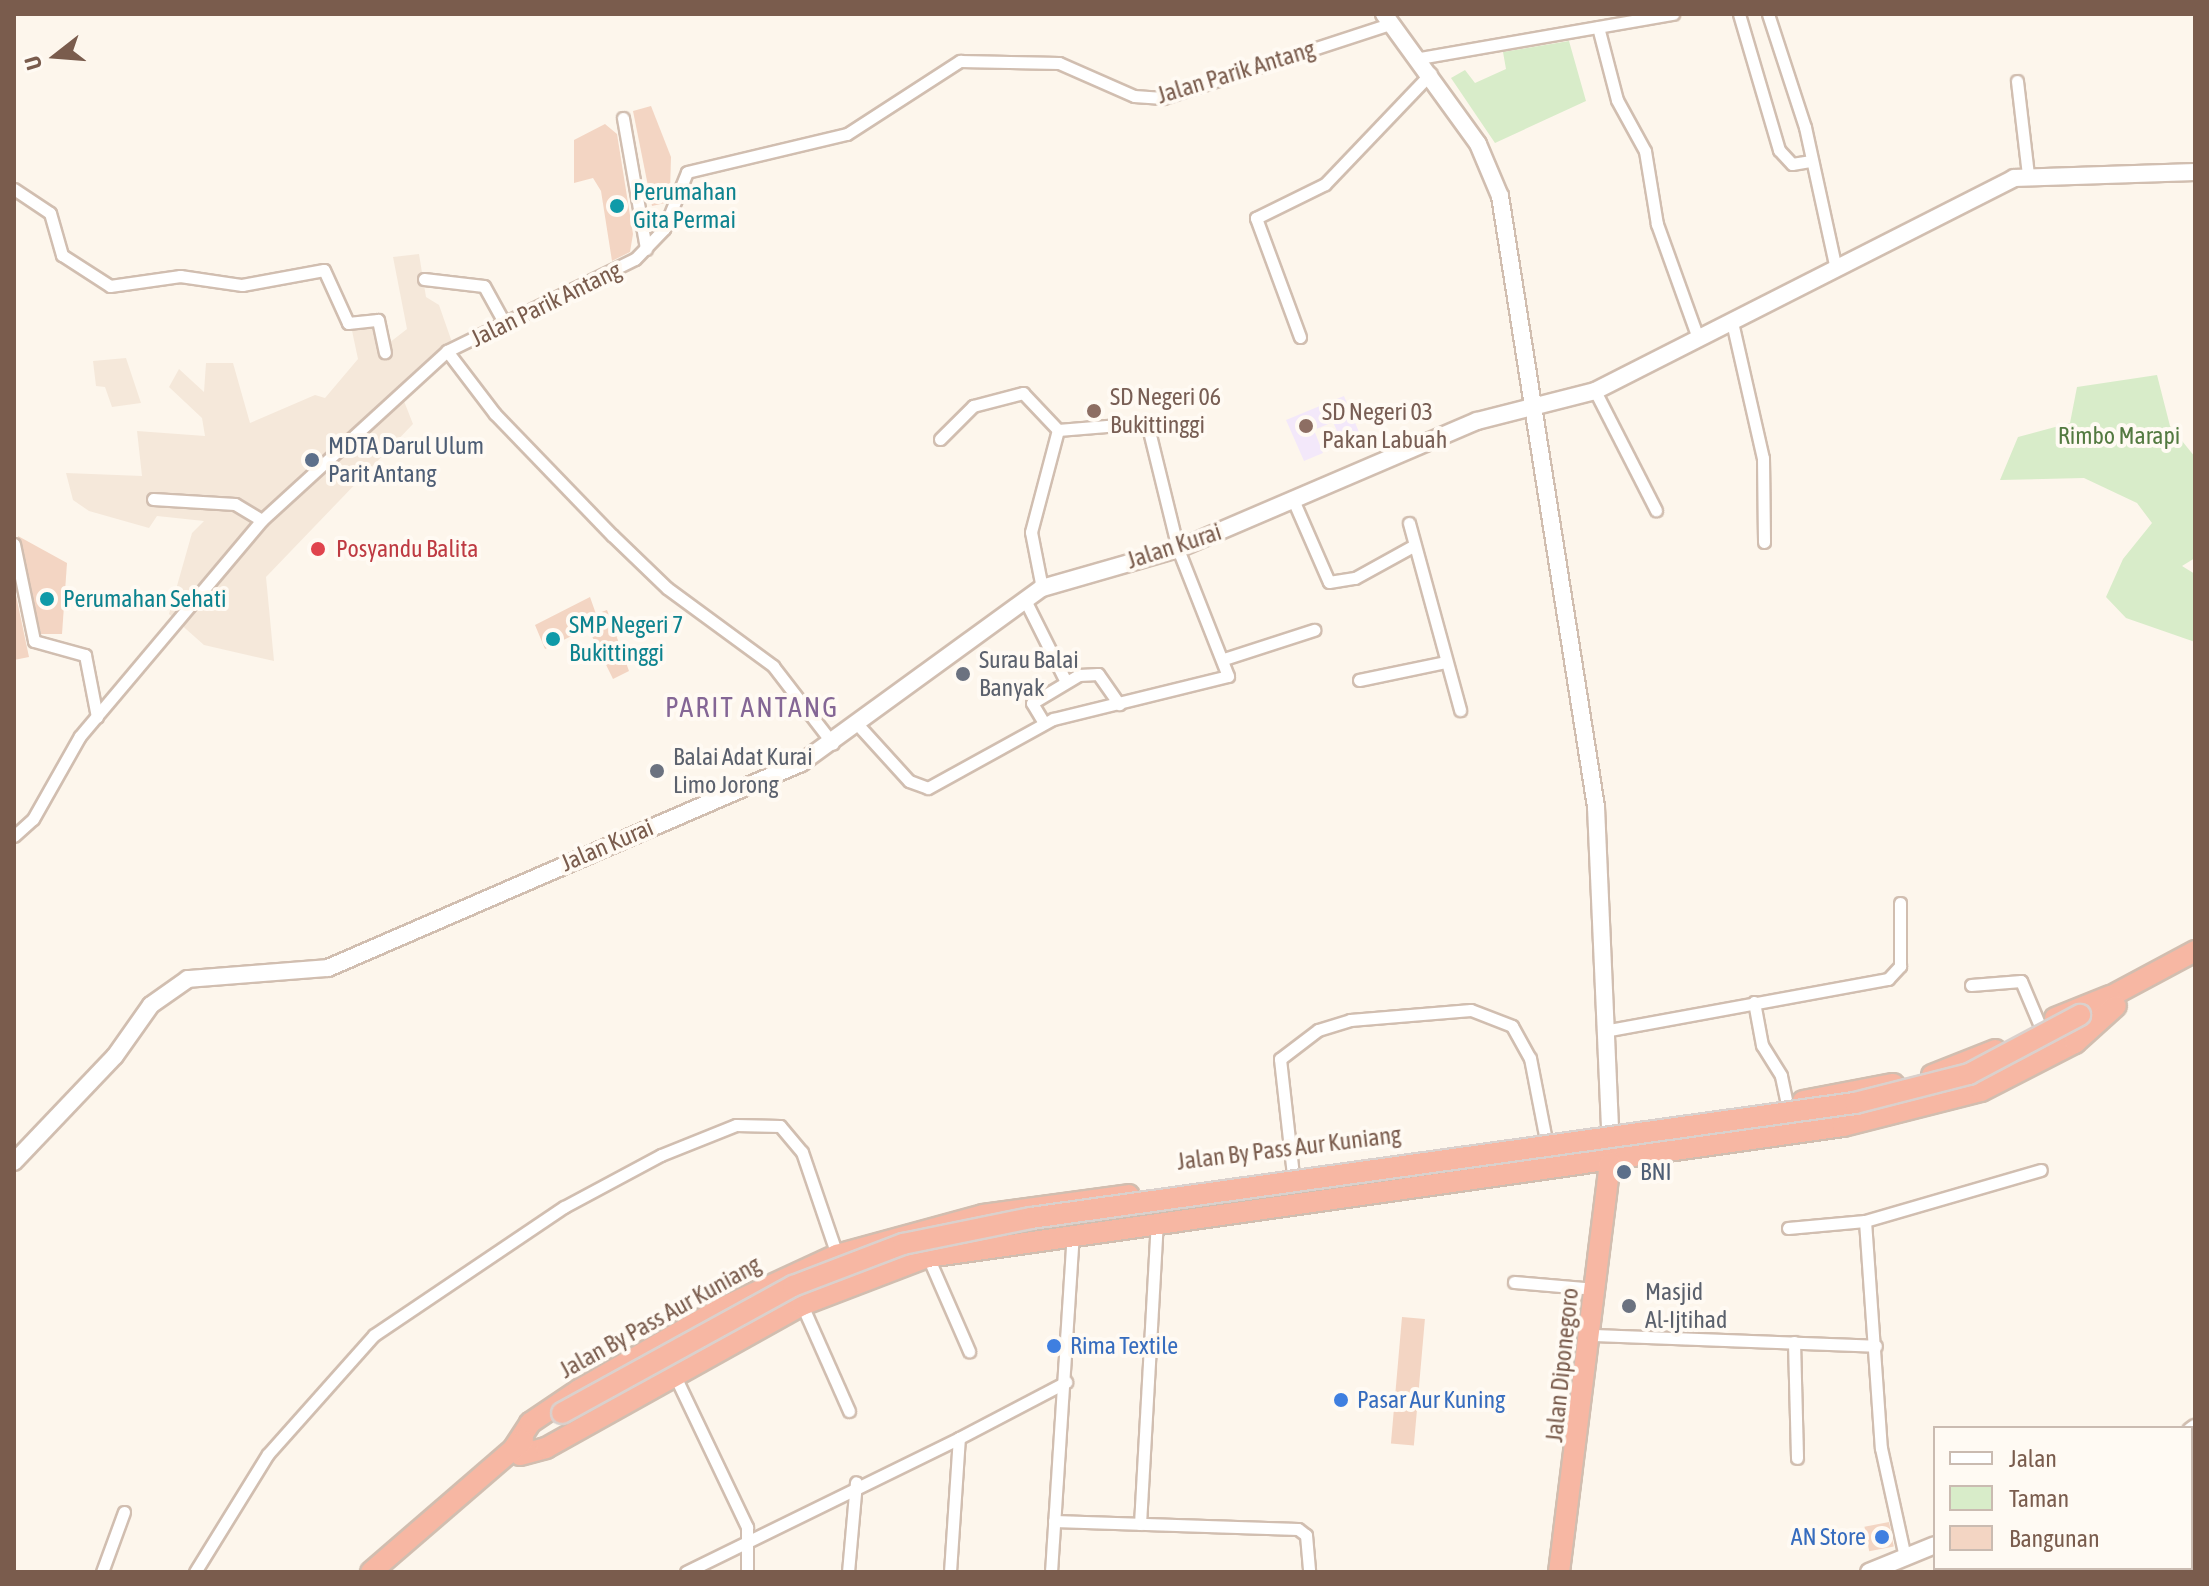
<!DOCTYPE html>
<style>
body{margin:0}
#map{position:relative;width:2209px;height:1586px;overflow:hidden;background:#fdf6ec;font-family:"Asap Condensed",sans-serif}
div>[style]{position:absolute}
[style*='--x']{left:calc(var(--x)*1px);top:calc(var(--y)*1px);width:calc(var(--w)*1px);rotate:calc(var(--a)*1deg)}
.residential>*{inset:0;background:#f5e8da}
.education>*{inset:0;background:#f3e8fa}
.green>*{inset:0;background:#d8ecc9}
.building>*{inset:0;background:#f3d5c3;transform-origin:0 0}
.roads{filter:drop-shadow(2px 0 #d1beb0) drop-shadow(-2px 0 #d1beb0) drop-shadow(0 2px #d1beb0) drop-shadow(0 -2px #d1beb0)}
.street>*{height:11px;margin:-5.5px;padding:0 5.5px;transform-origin:5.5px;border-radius:5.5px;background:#fff}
.secondary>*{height:16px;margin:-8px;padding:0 8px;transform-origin:8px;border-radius:8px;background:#fff}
.highway>*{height:20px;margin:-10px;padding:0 10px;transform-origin:10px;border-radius:10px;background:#f7b7a3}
.bridges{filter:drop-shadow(2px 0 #dad1cd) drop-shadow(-2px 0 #dad1cd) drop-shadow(0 2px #dad1cd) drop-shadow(0 -2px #dad1cd)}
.highway-bridge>*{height:20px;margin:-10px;padding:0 10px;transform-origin:10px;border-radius:10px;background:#f7b7a3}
.dots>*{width:22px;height:22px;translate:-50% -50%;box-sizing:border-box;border:4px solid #fffaf3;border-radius:50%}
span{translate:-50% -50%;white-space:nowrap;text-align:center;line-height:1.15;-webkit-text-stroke:8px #fffaf3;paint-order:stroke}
.street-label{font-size:24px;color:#7a5c4d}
.culture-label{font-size:24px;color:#0d838f}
.left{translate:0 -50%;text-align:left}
.education-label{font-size:24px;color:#785e54}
.park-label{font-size:24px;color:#537a41}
.service-label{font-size:24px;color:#4e5e75}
.health-label{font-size:24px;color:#be3a42}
.worship-label{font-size:24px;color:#5b616d}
.shop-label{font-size:24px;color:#366cbe}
.right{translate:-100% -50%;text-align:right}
.quarter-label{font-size:28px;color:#846695;letter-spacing:2px}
.frame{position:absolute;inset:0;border:16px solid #7a5c4d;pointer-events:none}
.legend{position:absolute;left:1933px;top:1426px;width:260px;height:144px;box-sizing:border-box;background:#fffaf3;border:2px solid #cabbb1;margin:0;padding:10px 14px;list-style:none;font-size:24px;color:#7a5c4d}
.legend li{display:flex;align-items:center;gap:16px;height:40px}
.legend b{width:40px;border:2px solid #cabbb1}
.north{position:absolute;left:16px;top:16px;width:80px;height:80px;-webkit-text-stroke:6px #fffaf3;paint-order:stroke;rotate:253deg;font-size:22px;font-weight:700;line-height:32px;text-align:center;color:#7a5c4d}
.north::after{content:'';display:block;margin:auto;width:28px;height:36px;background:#7a5c4d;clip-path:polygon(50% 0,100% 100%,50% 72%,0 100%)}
</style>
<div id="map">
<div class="residential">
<div style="clip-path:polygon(419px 254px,426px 297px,439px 305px,454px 348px,402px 396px,413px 424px,266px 577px,274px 661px,204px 645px,169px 614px,192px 533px,204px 521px,157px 516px,149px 528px,89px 511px,73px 500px,66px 473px,142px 476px,137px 431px,205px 436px,202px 418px,169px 387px,179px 369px,204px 392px,206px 363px,233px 363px,250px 423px,315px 395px,325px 398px,358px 359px,351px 326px,383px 319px,389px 343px,407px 329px,393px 257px)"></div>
<div style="clip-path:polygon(126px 358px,141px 403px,112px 407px,105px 387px,96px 386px,93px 361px)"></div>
</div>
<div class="education">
<div style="clip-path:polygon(1344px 396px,1361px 437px,1343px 445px,1333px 422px,1314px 430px,1323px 453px,1304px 461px,1286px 420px)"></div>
</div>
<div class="green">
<div style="clip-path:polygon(1569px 41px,1586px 101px,1495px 143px,1451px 78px,1465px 70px,1475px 83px,1506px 69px,1503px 52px)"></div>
<div style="clip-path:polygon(2157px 375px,2170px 426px,2195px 457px,2195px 558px,2182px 566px,2195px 574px,2195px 642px,2126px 618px,2106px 597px,2123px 559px,2152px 523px,2137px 503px,2084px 478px,2000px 480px,2018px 437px,2070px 423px,2077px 387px)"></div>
</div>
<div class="building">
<div style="clip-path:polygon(651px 106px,671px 157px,670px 192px,665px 203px,652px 206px,633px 111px)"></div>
<div style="clip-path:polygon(605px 124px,617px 134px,633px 234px,630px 252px,612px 261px,601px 191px,593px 178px,574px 183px,574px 140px)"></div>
<div style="clip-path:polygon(18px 536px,67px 563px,62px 634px,41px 634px)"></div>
<div style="clip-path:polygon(14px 586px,29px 657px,14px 660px)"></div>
<div style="clip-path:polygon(590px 597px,596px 614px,607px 610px,629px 671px,613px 679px,588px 628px,545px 649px,535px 625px)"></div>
<div style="left:1402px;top:1317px;width:23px;height:127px;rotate:5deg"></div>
<div style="left:1889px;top:1522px;width:25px;height:25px;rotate:79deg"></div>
</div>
<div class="roads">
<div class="street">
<div style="--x:1739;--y:14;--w:142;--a:73.6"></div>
<div style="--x:1779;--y:150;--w:19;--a:47"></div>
<div style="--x:1792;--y:164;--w:18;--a:-9"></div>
<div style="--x:1768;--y:14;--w:119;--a:71.9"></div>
<div style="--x:1805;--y:127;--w:145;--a:77.7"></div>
<div style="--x:1598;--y:27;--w:75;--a:75.4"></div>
<div style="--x:1617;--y:100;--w:58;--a:61.2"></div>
<div style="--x:1645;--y:151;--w:74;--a:80.7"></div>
<div style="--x:1657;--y:224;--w:121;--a:70.2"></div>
<div style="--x:1420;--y:58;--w:257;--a:-9.9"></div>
<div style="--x:2017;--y:81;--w:95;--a:83.3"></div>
<div style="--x:623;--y:118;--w:133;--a:80"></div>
<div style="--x:14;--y:189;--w:43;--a:33.7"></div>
<div style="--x:50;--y:213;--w:44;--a:74.1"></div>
<div style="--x:62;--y:255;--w:57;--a:32.9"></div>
<div style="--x:110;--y:286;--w:71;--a:-8.1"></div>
<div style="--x:180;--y:276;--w:63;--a:8.3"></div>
<div style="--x:242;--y:285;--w:83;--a:-10.4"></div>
<div style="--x:324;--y:270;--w:58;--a:65.6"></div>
<div style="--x:348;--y:323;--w:30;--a:-6"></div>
<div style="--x:378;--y:320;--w:33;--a:78"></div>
<div style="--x:424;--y:279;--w:60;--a:6.7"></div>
<div style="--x:484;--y:286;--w:43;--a:61.1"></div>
<div style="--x:1732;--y:322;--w:139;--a:77.2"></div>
<div style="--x:1763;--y:458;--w:84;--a:89.3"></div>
<div style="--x:1300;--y:337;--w:127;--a:-110.3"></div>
<div style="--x:1256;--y:218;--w:77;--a:-26.2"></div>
<div style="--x:1325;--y:184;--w:153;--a:-46.3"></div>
<div style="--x:447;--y:351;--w:79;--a:52.7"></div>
<div style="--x:495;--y:414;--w:168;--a:46"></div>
<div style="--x:612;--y:535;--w:76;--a:43.9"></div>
<div style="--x:667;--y:588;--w:132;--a:36.3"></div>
<div style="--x:773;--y:666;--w:98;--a:52.4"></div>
<div style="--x:1595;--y:391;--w:134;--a:62.9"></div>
<div style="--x:940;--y:439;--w:47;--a:-45"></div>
<div style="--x:973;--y:406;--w:52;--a:-14.6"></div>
<div style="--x:1023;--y:393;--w:51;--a:46.6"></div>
<div style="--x:1058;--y:430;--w:61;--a:-4.7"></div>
<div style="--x:153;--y:499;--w:82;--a:3.5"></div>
<div style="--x:235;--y:504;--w:31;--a:31"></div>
<div style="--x:1294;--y:502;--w:87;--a:66.4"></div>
<div style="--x:1329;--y:582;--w:26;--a:-9"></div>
<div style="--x:1355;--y:578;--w:66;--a:-28.9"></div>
<div style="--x:1409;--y:523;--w:194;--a:74.7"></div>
<div style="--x:14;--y:544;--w:99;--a:78.3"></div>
<div style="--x:34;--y:641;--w:53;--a:15.4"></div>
<div style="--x:85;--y:655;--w:63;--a:79"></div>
<div style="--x:1042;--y:588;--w:57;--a:-101.1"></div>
<div style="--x:1031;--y:532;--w:106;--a:-75.2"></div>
<div style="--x:1024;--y:598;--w:92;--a:63.4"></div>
<div style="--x:1224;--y:659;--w:95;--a:-17.9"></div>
<div style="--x:1359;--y:680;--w:89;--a:-11.7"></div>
<div style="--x:1044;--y:723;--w:23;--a:-121"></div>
<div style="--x:1032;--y:703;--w:55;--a:-30.8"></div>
<div style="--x:1079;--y:675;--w:19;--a:-3"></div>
<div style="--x:1098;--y:674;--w:37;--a:55"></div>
<div style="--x:859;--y:726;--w:74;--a:47.7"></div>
<div style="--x:909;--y:781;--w:20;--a:20"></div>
<div style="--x:928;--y:788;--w:143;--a:-28.9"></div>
<div style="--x:1053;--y:719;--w:180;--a:-13.8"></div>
<div style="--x:1228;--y:676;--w:136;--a:-111.5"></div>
<div style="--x:1178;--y:549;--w:126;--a:-103.8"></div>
<div style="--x:14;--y:836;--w:25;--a:-42"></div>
<div style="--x:33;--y:819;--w:95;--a:-60.5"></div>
<div style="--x:80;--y:736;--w:282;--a:-49.9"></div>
<div style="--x:262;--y:520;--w:251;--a:-42.4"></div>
<div style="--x:447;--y:351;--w:209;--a:-26.1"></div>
<div style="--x:635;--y:259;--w:42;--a:-46"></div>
<div style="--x:664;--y:229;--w:61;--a:-68"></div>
<div style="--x:687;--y:172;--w:164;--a:-13.4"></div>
<div style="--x:847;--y:134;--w:135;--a:-32.9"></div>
<div style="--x:960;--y:61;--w:99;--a:1.2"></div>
<div style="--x:1059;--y:63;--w:82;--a:23.7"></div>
<div style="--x:1134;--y:96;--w:29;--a:4"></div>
<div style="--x:1163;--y:98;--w:241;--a:-18.1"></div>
<div style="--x:1971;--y:985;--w:50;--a:-4.6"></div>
<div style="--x:2021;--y:981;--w:49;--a:67.1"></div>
<div style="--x:1754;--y:1002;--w:44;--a:79.5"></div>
<div style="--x:1762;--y:1045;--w:36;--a:58"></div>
<div style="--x:1781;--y:1076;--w:29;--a:78"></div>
<div style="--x:1604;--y:1031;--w:289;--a:-10.4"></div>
<div style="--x:1888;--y:979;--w:18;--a:-47"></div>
<div style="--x:1900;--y:966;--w:63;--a:-90"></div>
<div style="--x:1293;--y:1175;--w:117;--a:-96.4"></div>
<div style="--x:1280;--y:1059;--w:48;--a:-37.3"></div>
<div style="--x:1318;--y:1030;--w:34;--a:-17"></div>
<div style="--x:1350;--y:1020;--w:121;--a:-4.7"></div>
<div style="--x:1471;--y:1010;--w:44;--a:21.3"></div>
<div style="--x:1512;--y:1026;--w:37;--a:61"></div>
<div style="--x:1530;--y:1058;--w:84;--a:79"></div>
<div style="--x:1865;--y:1221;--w:228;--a:86"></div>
<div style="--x:1881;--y:1448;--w:112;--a:77.6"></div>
<div style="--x:1788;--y:1228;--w:77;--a:-5.2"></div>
<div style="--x:1865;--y:1221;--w:183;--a:-16.2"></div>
<div style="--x:928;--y:1257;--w:103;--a:66.4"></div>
<div style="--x:1514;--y:1282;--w:82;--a:4.9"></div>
<div style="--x:802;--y:1305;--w:116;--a:66.1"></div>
<div style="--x:1593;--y:1335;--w:283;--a:2.2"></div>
<div style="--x:1794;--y:1342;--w:116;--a:88.5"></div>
<div style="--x:674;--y:1374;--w:170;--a:64.5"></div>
<div style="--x:747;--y:1527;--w:45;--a:90"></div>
<div style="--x:1054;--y:1521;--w:244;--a:1.9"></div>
<div style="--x:1298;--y:1529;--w:10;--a:37"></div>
<div style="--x:1306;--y:1535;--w:37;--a:85"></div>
<div style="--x:1140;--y:1524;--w:303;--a:-86.8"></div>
<div style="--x:2078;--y:1568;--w:4;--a:90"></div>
<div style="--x:102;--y:1572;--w:64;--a:-69.9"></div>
<div style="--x:195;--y:1572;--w:139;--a:-58.3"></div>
<div style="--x:268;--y:1454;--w:159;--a:-48.3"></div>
<div style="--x:374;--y:1335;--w:229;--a:-34"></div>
<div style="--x:564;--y:1207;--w:110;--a:-28.2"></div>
<div style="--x:661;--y:1155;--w:81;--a:-21.8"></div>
<div style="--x:736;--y:1125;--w:44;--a:1.3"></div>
<div style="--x:780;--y:1126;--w:34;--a:50"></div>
<div style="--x:802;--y:1152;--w:109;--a:71.2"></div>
<div style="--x:686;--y:1572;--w:304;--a:-26.1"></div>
<div style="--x:848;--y:1572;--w:90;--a:-84.9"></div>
<div style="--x:950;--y:1572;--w:134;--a:-86.2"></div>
<div style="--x:959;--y:1438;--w:121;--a:-27.6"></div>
<div style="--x:1051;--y:1572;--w:340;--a:-86.3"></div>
</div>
<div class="secondary">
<div style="--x:1384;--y:14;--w:160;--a:54.1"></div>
<div style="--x:1478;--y:144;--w:56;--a:67.1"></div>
<div style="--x:1500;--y:196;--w:618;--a:81.07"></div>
<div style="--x:1596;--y:807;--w:324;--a:87.5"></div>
<div style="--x:14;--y:1162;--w:146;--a:-46.4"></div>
<div style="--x:115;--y:1056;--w:62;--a:-54.8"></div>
<div style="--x:151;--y:1005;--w:45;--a:-35.1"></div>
<div style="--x:188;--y:979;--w:140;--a:-4.5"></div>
<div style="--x:328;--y:968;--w:516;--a:-23.43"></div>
<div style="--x:801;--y:763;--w:298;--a:-36"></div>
<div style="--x:1042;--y:588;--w:141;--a:-16"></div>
<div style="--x:1178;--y:549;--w:325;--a:-23.2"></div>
<div style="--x:1477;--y:421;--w:122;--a:-14.3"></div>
<div style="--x:1595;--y:391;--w:470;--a:-26.9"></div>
<div style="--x:2014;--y:178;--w:181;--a:-1.9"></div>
<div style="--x:2191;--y:1431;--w:5;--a:-37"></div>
<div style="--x:1869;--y:1572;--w:71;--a:-22.2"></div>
</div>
<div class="highway">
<div style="--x:2100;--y:1002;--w:108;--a:-28.2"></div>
<div style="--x:2055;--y:1018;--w:59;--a:-21.8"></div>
<div style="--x:1932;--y:1075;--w:68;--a:-21.6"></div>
<div style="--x:1803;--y:1101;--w:92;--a:-10.7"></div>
<div style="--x:514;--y:1448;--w:30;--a:-57"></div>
<div style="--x:530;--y:1423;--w:59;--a:-34"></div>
<div style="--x:579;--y:1390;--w:163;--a:-29.9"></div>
<div style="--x:720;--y:1309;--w:129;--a:-24.8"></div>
<div style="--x:837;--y:1255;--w:151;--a:-15.3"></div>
<div style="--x:983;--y:1215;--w:147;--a:-7.8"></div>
<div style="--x:520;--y:1455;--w:27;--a:-15"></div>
<div style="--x:546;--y:1448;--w:293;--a:-29.2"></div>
<div style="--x:802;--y:1305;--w:135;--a:-20.9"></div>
<div style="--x:928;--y:1257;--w:924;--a:-8.15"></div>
<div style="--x:1843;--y:1126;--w:142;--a:-14.2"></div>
<div style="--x:1981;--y:1091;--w:106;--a:-27.1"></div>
<div style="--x:2075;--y:1043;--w:55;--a:-42.1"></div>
<div style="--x:371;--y:1572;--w:201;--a:-40.8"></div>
<div style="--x:1559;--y:1572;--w:413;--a:-82.9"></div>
</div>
</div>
<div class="bridges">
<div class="highway-bridge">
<div style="--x:562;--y:1413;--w:264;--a:-28.8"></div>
<div style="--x:793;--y:1286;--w:118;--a:-20.9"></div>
<div style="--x:903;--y:1244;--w:131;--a:-11.5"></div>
<div style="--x:1031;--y:1218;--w:832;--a:-7.95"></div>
<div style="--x:1855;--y:1103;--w:118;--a:-14.3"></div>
<div style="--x:1969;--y:1074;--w:126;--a:-28"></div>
</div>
</div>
<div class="dots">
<div style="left:617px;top:206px;background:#0f9aa8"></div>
<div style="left:1094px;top:411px;background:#8d6e63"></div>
<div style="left:1306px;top:426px;background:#8d6e63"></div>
<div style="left:312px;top:460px;background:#5c6f8a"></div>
<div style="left:318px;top:549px;background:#e0444e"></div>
<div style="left:47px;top:599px;background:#0f9aa8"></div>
<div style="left:553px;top:639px;background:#0f9aa8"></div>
<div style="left:963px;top:674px;background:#6b7280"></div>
<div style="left:657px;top:771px;background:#6b7280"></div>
<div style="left:1624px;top:1172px;background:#5c6f8a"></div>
<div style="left:1629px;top:1306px;background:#6b7280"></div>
<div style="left:1054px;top:1346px;background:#3f7fe0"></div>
<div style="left:1341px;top:1400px;background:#3f7fe0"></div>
<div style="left:1882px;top:1537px;background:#3f7fe0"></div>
</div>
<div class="street-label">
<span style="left:1236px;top:72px;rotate:-17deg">Jalan Parik Antang</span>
<span style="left:546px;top:304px;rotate:-26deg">Jalan Parik Antang</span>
<span style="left:1174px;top:546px;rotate:-18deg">Jalan Kurai</span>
<span style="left:607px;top:845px;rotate:-23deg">Jalan Kurai</span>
<span style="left:1289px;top:1148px;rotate:-7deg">Jalan By Pass Aur Kuniang</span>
<span style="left:660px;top:1317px;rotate:-29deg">Jalan By Pass Aur Kuniang</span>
<span style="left:1562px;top:1365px;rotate:-84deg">Jalan Diponegoro</span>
</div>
<div class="culture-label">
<span class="left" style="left:633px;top:206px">Perumahan<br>Gita Permai</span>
<span class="left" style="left:63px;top:599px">Perumahan Sehati</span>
<span class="left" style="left:569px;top:639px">SMP Negeri 7<br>Bukittinggi</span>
</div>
<div class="education-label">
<span class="left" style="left:1110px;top:411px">SD Negeri 06<br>Bukittinggi</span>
<span class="left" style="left:1322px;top:426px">SD Negeri 03<br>Pakan Labuah</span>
</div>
<div class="park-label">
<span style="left:2119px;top:436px">Rimbo Marapi</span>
</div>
<div class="service-label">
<span class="left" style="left:328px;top:460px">MDTA Darul Ulum<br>Parit Antang</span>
<span class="left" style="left:1640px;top:1172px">BNI</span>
</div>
<div class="health-label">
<span class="left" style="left:336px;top:549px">Posyandu Balita</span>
</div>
<div class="worship-label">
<span class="left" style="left:979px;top:674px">Surau Balai<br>Banyak</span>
<span class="left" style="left:673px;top:771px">Balai Adat Kurai<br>Limo Jorong</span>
<span class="left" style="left:1645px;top:1306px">Masjid<br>Al-Ijtihad</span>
</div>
<div class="shop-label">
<span class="left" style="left:1070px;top:1346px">Rima Textile</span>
<span class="left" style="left:1357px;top:1400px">Pasar Aur Kuning</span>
<span class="right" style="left:1866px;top:1537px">AN Store</span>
</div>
<div class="quarter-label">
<span style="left:752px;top:707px">PARIT ANTANG</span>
</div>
<div class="frame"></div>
<ul class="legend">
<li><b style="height:10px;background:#fff"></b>Jalan</li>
<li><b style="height:22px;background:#d8ecc9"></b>Taman</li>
<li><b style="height:22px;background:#f3d5c3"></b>Bangunan</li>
</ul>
<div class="north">U</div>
</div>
